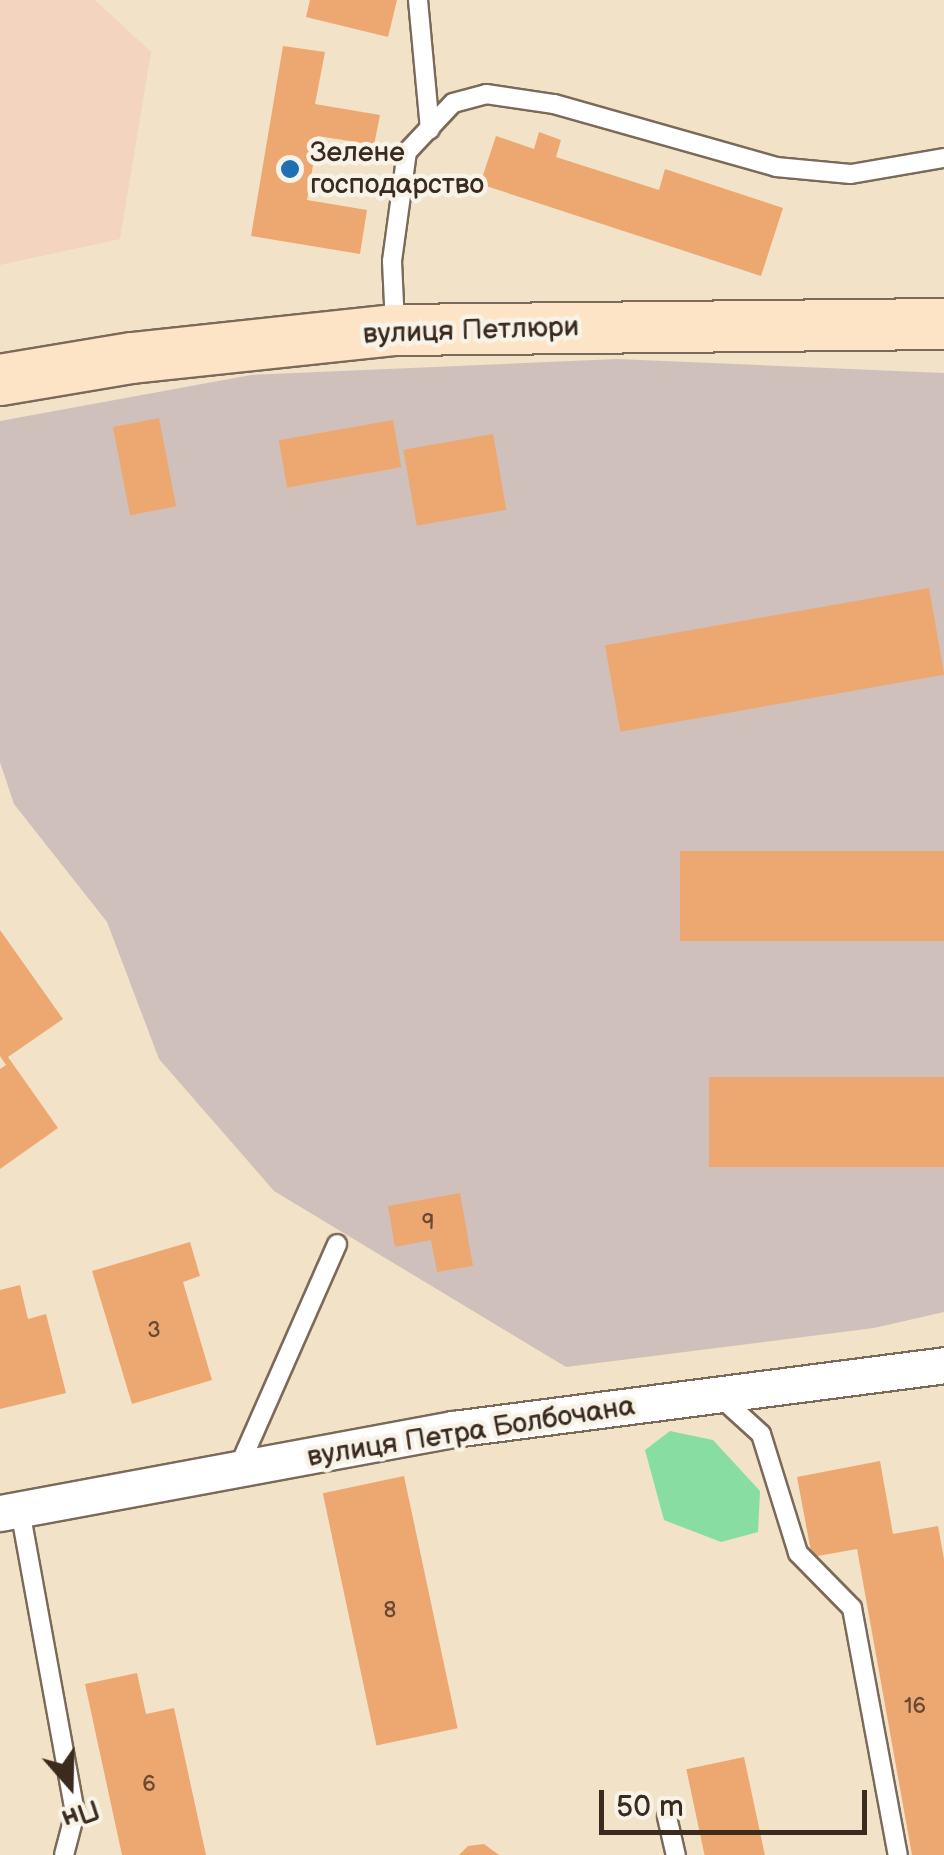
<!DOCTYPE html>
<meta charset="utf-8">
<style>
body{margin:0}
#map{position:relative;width:944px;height:1855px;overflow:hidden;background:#f2e2c7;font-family:"Balsamiq Sans",sans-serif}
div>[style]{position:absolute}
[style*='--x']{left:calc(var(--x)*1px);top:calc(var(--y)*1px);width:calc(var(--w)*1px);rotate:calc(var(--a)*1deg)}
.built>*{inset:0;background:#f3d4bf}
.industrial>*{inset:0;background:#cfc0bb}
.green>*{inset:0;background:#88dea2}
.building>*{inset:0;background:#eda872;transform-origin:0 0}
.roads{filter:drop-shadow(2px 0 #7b6a59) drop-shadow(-2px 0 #7b6a59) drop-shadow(0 2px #7b6a59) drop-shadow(0 -2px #7b6a59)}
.lane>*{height:18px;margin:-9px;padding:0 9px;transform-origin:9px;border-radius:9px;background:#fff}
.street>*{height:35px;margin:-17.5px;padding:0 17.5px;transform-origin:17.5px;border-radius:17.5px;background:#fff}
.secondary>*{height:50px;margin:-25px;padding:0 25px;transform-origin:25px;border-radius:25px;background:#fee4c6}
.dots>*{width:28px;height:28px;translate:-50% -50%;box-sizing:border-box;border:5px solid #f7f3e8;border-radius:50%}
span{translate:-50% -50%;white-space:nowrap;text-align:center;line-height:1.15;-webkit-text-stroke:9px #f7f3e8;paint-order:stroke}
.number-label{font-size:22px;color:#684a33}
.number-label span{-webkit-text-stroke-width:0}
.poi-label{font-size:28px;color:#3b2a1e}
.left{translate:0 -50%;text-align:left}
.street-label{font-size:28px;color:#3b2a1e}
.north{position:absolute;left:20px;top:1735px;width:100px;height:100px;-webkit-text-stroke:8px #f7f3e8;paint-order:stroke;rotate:160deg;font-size:28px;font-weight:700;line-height:40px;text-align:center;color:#3b2a1e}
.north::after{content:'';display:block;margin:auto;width:35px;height:45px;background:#3b2a1e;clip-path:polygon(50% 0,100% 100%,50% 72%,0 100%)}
.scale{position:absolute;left:599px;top:1790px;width:268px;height:45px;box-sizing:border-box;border:5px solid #3b2a1e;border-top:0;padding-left:12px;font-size:30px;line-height:35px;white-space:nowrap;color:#3b2a1e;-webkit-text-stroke:8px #f7f3e8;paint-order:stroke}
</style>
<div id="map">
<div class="built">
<div style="clip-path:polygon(0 0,95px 0,151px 52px,120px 239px,0 265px)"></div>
</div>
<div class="industrial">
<div style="clip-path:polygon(617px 359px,944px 373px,944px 1312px,874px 1328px,566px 1367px,274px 1191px,159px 1059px,107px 922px,14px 804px,0 762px,0 421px,251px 375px)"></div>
</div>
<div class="green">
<div style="clip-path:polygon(670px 1431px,713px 1440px,760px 1491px,758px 1532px,721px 1542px,664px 1520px,645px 1450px)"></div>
</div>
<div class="building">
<div style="clip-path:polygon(310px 0,397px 0,388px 37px,306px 17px)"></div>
<div style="clip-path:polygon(283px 46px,325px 52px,315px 104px,380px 115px,374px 145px,318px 136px,307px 200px,367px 210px,360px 254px,251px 236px)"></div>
<div style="clip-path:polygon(539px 132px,561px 140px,556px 157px,659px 190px,665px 169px,783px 208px,761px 276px,480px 184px,496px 136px,534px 149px)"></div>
<div style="left:159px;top:418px;width:90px;height:47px;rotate:79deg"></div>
<div style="left:393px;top:420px;width:48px;height:116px;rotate:80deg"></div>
<div style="left:493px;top:434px;width:77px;height:91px;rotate:80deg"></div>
<div style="left:929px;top:588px;width:88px;height:329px;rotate:80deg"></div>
<div style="left:944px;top:851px;width:90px;height:264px;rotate:90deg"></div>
<div style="clip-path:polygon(0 930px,63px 1019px,8px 1057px,58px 1128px,0 1169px,0 1069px,6px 1065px,0 1056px)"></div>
<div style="left:944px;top:1077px;width:90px;height:235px;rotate:90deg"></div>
<div style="clip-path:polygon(460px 1193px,473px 1266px,437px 1272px,431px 1240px,395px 1247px,388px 1206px)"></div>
<div style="clip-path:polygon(190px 1242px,200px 1276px,183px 1282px,212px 1380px,132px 1404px,92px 1271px)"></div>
<div style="clip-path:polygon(20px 1285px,28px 1319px,46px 1314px,66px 1393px,0 1409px,0 1290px)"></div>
<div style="clip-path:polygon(880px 1461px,893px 1534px,938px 1526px,944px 1559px,944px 1855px,912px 1855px,857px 1549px,812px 1557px,797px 1477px)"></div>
<div style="left:404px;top:1476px;width:258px;height:83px;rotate:78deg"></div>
<div style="clip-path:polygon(137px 1673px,146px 1714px,174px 1708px,206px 1855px,122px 1855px,85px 1684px)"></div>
<div style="left:744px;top:1757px;width:100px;height:59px;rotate:78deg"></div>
<div style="clip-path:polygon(484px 1844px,499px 1855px,459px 1855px,468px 1846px)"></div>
</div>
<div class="roads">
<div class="lane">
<div style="--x:418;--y:0;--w:130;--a:84.7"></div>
<div style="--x:395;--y:325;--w:64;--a:-92.7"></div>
<div style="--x:392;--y:261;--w:110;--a:-82.2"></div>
<div style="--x:407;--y:152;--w:67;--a:-46.8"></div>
<div style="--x:453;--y:103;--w:34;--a:-15"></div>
<div style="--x:486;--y:94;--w:69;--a:8.4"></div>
<div style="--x:554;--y:104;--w:231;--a:15.8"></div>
<div style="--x:776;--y:167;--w:75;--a:5.3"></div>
<div style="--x:851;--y:174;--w:94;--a:-9.8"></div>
<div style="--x:718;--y:1395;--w:58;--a:42.2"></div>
<div style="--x:761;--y:1434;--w:125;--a:72.7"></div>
<div style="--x:798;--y:1553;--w:77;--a:45.5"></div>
<div style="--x:852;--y:1608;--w:251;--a:79.5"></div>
<div style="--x:237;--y:1471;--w:248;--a:-66.2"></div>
<div style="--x:20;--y:1510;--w:308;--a:79.7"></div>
<div style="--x:75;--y:1813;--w:43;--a:104.7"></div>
<div style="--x:667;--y:1817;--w:39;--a:77"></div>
</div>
<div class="street">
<div style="--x:0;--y:1513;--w:461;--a:-10.5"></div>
<div style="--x:453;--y:1429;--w:495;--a:-7.4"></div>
</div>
<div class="secondary">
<div style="--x:0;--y:380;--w:134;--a:-9.5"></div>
<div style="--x:132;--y:358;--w:265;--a:-6.1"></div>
<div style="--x:396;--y:330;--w:548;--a:-0.63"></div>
</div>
</div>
<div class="dots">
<div style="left:290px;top:169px;background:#1f6fb2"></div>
</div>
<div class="number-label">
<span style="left:428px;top:1223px">9</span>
<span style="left:154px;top:1331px">3</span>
<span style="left:390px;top:1611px">8</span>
<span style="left:915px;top:1707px">16</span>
<span style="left:149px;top:1785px">6</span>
</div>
<div class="poi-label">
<span class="left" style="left:310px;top:169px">Зелене<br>господарство</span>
</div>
<div class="street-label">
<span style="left:471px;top:331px;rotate:-2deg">вулиця Петлюри</span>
<span style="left:471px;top:1432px;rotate:-9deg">вулиця Петра Болбочана</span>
</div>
<div class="north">Пн</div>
<div class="scale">50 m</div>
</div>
